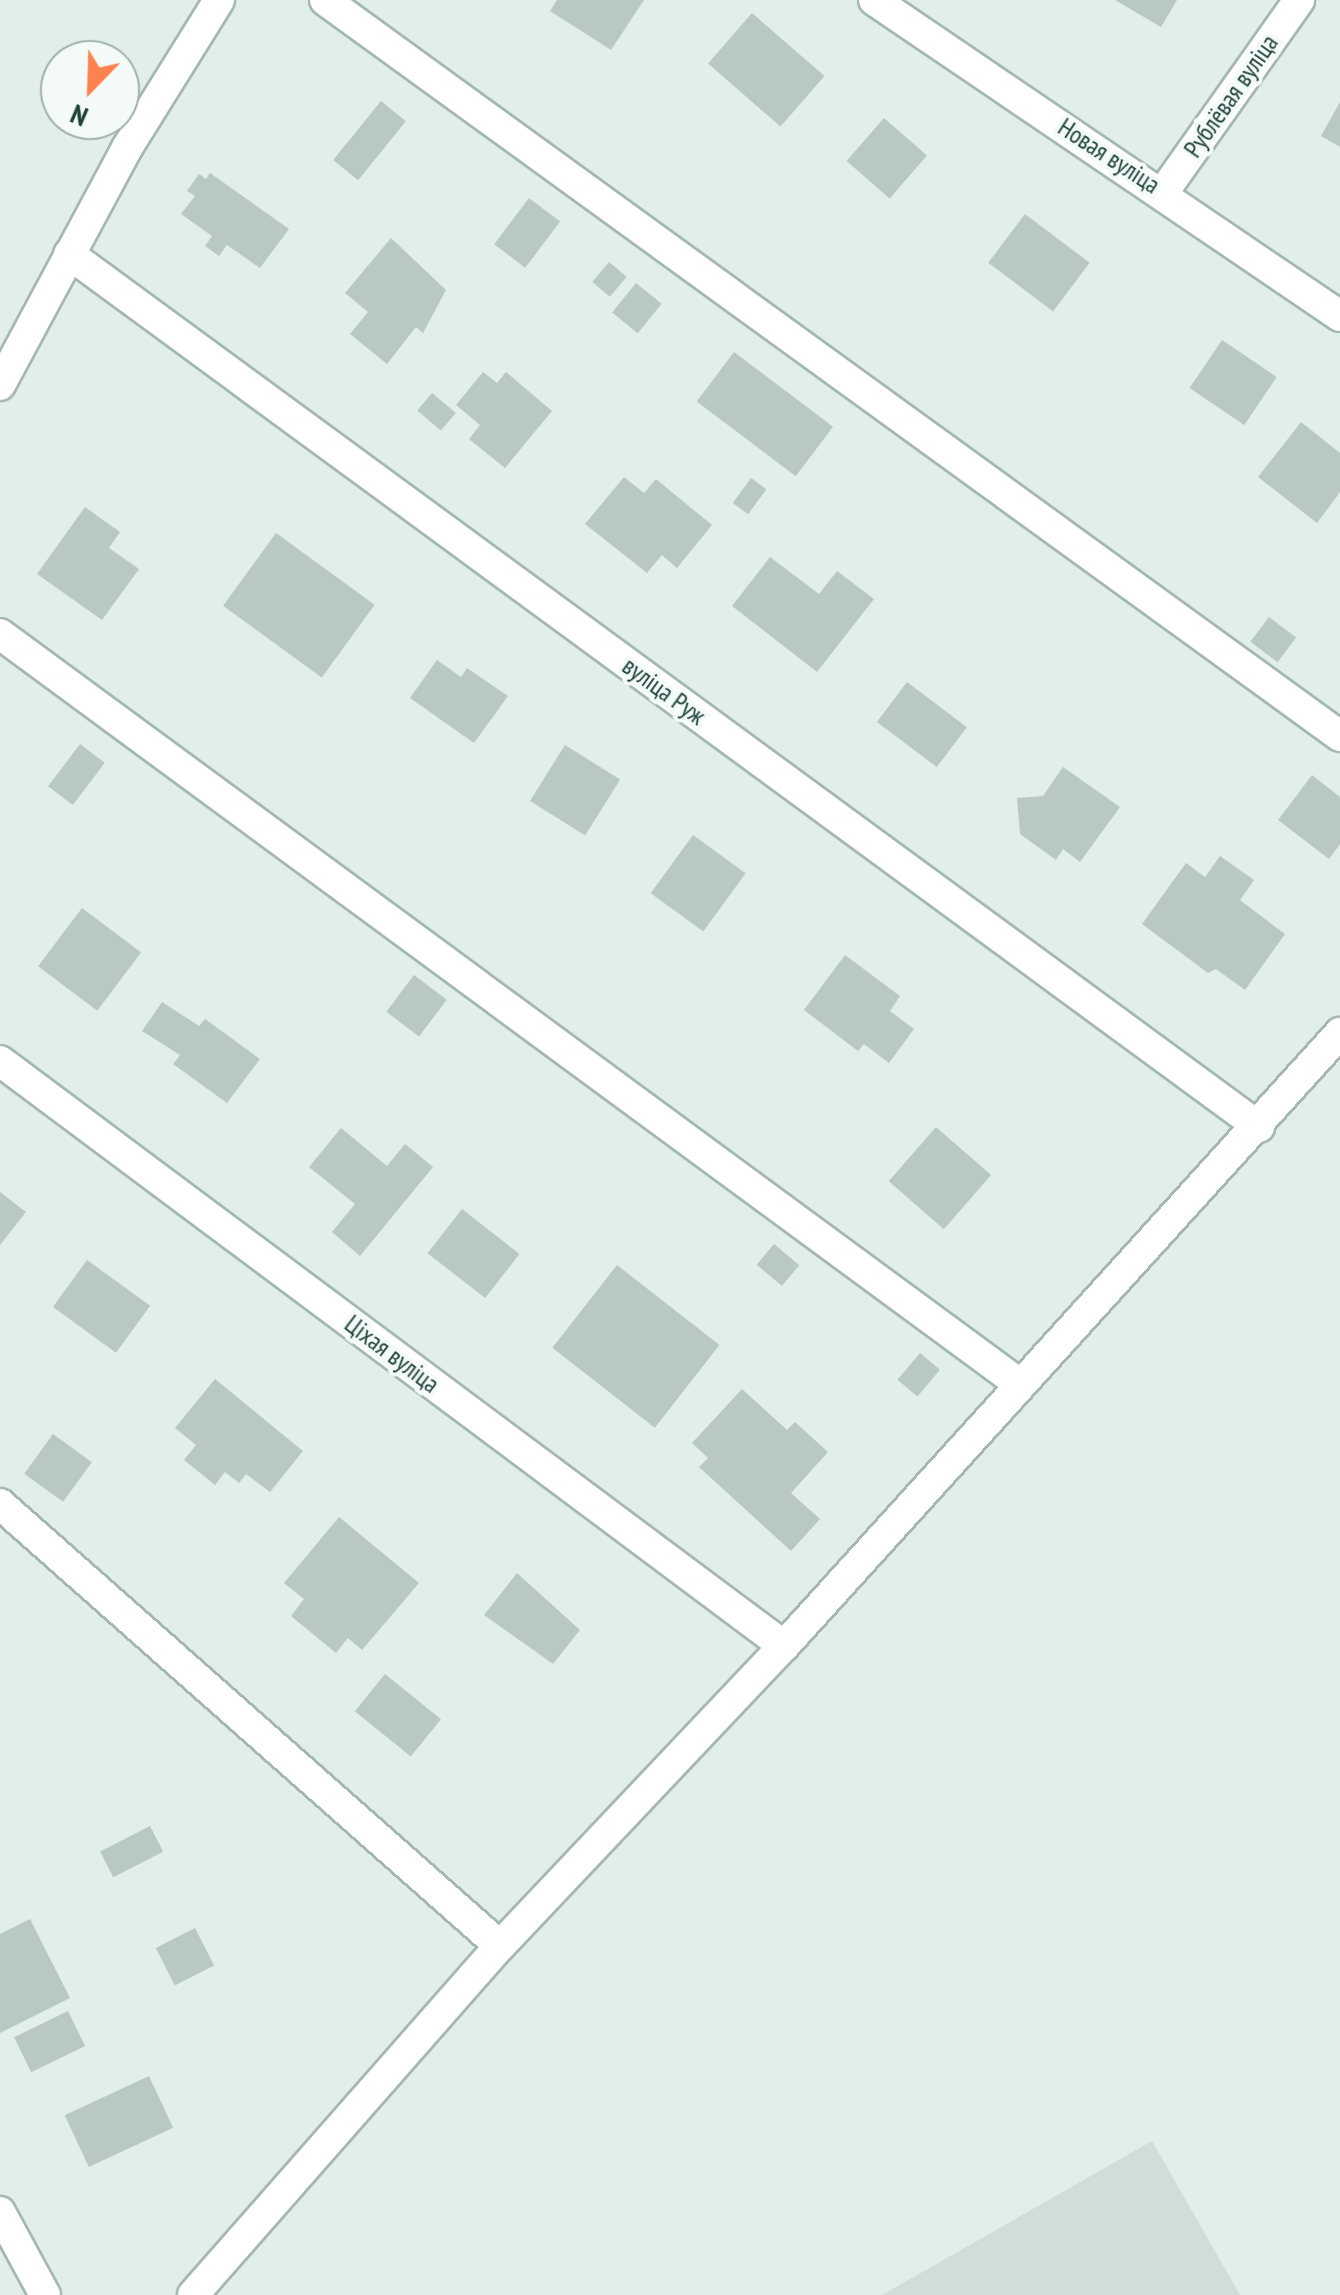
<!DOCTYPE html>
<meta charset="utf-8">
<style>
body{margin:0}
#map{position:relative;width:1340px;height:2295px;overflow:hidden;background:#e2eee9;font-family:"PT Sans Narrow",sans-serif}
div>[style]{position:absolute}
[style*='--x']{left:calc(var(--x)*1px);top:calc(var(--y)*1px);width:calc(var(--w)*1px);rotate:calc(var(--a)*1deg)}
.built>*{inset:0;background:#d0ded8}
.building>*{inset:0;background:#b7c9c2;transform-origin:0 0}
.roads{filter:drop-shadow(2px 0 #a4b7b1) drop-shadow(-2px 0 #a4b7b1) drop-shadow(0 2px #a4b7b1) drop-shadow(0 -2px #a4b7b1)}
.minor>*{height:30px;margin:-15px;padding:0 15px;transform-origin:15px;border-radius:15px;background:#fff}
span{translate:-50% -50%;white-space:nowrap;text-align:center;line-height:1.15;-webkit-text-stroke:8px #f3faf7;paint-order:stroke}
.street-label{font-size:25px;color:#1f413a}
.north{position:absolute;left:40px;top:40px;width:100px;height:100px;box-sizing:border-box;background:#f3faf7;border:2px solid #9eb0ab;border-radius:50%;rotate:203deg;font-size:28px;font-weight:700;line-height:40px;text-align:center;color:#1f413a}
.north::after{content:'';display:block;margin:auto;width:35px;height:45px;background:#ff814f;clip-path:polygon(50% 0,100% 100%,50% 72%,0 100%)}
</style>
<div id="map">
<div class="built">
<div style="clip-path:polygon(1152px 2141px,1240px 2295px,882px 2295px)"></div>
</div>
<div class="building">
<div style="clip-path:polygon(557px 0,644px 0,611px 50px,550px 11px)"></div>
<div style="clip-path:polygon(1115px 0,1177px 0,1161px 27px)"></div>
<div style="left:752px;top:13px;width:96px;height:67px;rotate:41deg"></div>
<div style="left:381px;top:101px;width:32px;height:76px;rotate:39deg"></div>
<div style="clip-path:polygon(1340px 102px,1340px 147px,1321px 136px)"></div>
<div style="left:884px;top:118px;width:57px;height:57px;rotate:41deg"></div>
<div style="clip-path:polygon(210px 173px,289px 229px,260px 268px,227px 245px,219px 256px,205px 246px,212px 236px,181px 214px,195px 196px,187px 191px,199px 174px,206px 179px)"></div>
<div style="left:529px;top:198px;width:39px;height:58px;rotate:37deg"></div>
<div style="left:1025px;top:214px;width:81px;height:61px;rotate:37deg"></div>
<div style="clip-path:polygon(391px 238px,446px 290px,423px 333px,416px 327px,387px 364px,350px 334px,368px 312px,345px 293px)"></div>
<div style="left:609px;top:262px;width:23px;height:26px;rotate:40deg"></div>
<div style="left:636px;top:283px;width:33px;height:38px;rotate:39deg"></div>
<div style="left:1222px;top:340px;width:66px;height:58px;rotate:34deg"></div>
<div style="left:734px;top:352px;width:124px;height:62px;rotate:37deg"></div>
<div style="clip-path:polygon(483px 372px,497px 383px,506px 372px,552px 411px,505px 468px,469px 439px,480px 425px,456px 405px)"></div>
<div style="left:432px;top:393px;width:31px;height:23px;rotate:40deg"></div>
<div style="clip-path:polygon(1301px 422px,1340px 453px,1340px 492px,1317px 523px,1258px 477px)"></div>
<div style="clip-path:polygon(624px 477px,644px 493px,656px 479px,712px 525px,677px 568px,662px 555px,647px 573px,585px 524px)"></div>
<div style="left:751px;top:478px;width:19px;height:31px;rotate:36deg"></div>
<div style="clip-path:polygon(85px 507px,120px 532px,109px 548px,139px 569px,102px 620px,37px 574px)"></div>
<div style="left:276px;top:533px;width:122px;height:90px;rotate:36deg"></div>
<div style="clip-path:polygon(770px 557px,819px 594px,837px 571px,874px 599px,817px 672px,732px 606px)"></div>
<div style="left:1269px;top:617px;width:34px;height:31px;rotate:37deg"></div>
<div style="clip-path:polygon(437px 660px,461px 677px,467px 668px,508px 696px,474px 743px,410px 698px)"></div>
<div style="left:907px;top:682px;width:75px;height:50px;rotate:37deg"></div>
<div style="left:80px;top:744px;width:31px;height:53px;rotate:37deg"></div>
<div style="left:565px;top:745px;width:65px;height:66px;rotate:32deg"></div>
<div style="clip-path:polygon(1063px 767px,1120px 807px,1080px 862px,1063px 849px,1056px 860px,1020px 834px,1017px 798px,1043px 796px)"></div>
<div style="clip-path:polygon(1312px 775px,1340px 797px,1340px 844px,1329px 859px,1278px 820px)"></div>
<div style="left:693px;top:835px;width:65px;height:72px;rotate:36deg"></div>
<div style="clip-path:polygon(1220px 856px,1254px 880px,1240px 900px,1285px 934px,1245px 990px,1216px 969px,1208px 973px,1142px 924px,1186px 863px,1205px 877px)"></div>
<div style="left:82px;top:908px;width:74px;height:73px;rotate:37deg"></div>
<div style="clip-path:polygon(845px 955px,900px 996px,890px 1011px,914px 1029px,889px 1063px,864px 1044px,858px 1051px,804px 1010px)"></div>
<div style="left:414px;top:975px;width:41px;height:46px;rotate:37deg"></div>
<div style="clip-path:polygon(162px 1002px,199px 1026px,205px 1019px,260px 1059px,227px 1103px,173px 1064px,180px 1055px,142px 1031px)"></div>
<div style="left:936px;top:1127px;width:73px;height:72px;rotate:41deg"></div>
<div style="clip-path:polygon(341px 1128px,387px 1166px,405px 1144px,433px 1167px,360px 1256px,332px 1232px,355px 1204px,309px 1167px)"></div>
<div style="clip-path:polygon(0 1192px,26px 1212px,0 1245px)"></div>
<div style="left:462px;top:1209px;width:73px;height:56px;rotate:38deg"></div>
<div style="left:774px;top:1244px;width:33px;height:27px;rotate:40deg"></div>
<div style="left:87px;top:1260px;width:78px;height:58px;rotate:36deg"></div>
<div style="left:617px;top:1265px;width:130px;height:105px;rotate:38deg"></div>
<div style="left:920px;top:1353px;width:26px;height:35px;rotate:40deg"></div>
<div style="clip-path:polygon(215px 1379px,303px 1451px,270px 1492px,246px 1474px,239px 1483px,225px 1472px,215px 1485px,184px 1460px,196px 1445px,175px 1428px)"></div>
<div style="clip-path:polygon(742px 1389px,787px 1430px,795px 1422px,828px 1452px,791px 1493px,820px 1519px,791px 1551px,699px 1467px,708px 1458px,692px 1443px)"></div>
<div style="left:53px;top:1434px;width:48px;height:49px;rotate:36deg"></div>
<div style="clip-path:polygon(339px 1517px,419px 1583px,362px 1650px,348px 1638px,336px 1653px,291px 1616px,304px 1599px,284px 1583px)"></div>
<div style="clip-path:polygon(517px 1573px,580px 1630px,553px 1664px,484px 1615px)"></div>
<div style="left:385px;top:1674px;width:72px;height:48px;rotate:39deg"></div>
<div style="left:150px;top:1826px;width:29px;height:56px;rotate:63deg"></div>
<div style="clip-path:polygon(30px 1919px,70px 1998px,0 2033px,0 1934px)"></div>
<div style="left:195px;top:1928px;width:42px;height:44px;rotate:63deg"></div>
<div style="left:68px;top:2011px;width:39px;height:60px;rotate:64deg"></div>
<div style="left:149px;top:2076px;width:57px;height:93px;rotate:65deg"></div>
</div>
<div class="roads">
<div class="minor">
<div style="--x:325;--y:0;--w:1254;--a:35.95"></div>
<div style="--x:874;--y:0;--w:563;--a:34.14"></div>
<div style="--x:1164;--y:191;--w:234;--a:-54.7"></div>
<div style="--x:69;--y:254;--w:1476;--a:36.26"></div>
<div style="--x:0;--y:385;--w:269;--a:-61.8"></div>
<div style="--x:127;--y:148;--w:174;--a:-58.1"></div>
<div style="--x:0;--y:634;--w:1264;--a:36.34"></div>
<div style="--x:0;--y:1061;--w:978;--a:36.73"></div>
<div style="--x:0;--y:1504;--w:667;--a:41.48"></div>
<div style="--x:0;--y:2212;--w:94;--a:61.5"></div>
<div style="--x:193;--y:2295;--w:465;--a:-48.7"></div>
<div style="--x:500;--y:1946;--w:413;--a:-46.6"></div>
<div style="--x:784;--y:1646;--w:828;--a:-47.79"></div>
</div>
</div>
<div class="street-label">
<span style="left:1231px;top:96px;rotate:-55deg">Рублёвая вуліца</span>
<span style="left:1109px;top:156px;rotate:33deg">Новая вуліца</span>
<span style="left:664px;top:691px;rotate:36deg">вуліца Руж</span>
<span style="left:392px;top:1354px;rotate:37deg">Ціхая вуліца</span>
</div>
<div class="north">N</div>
</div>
